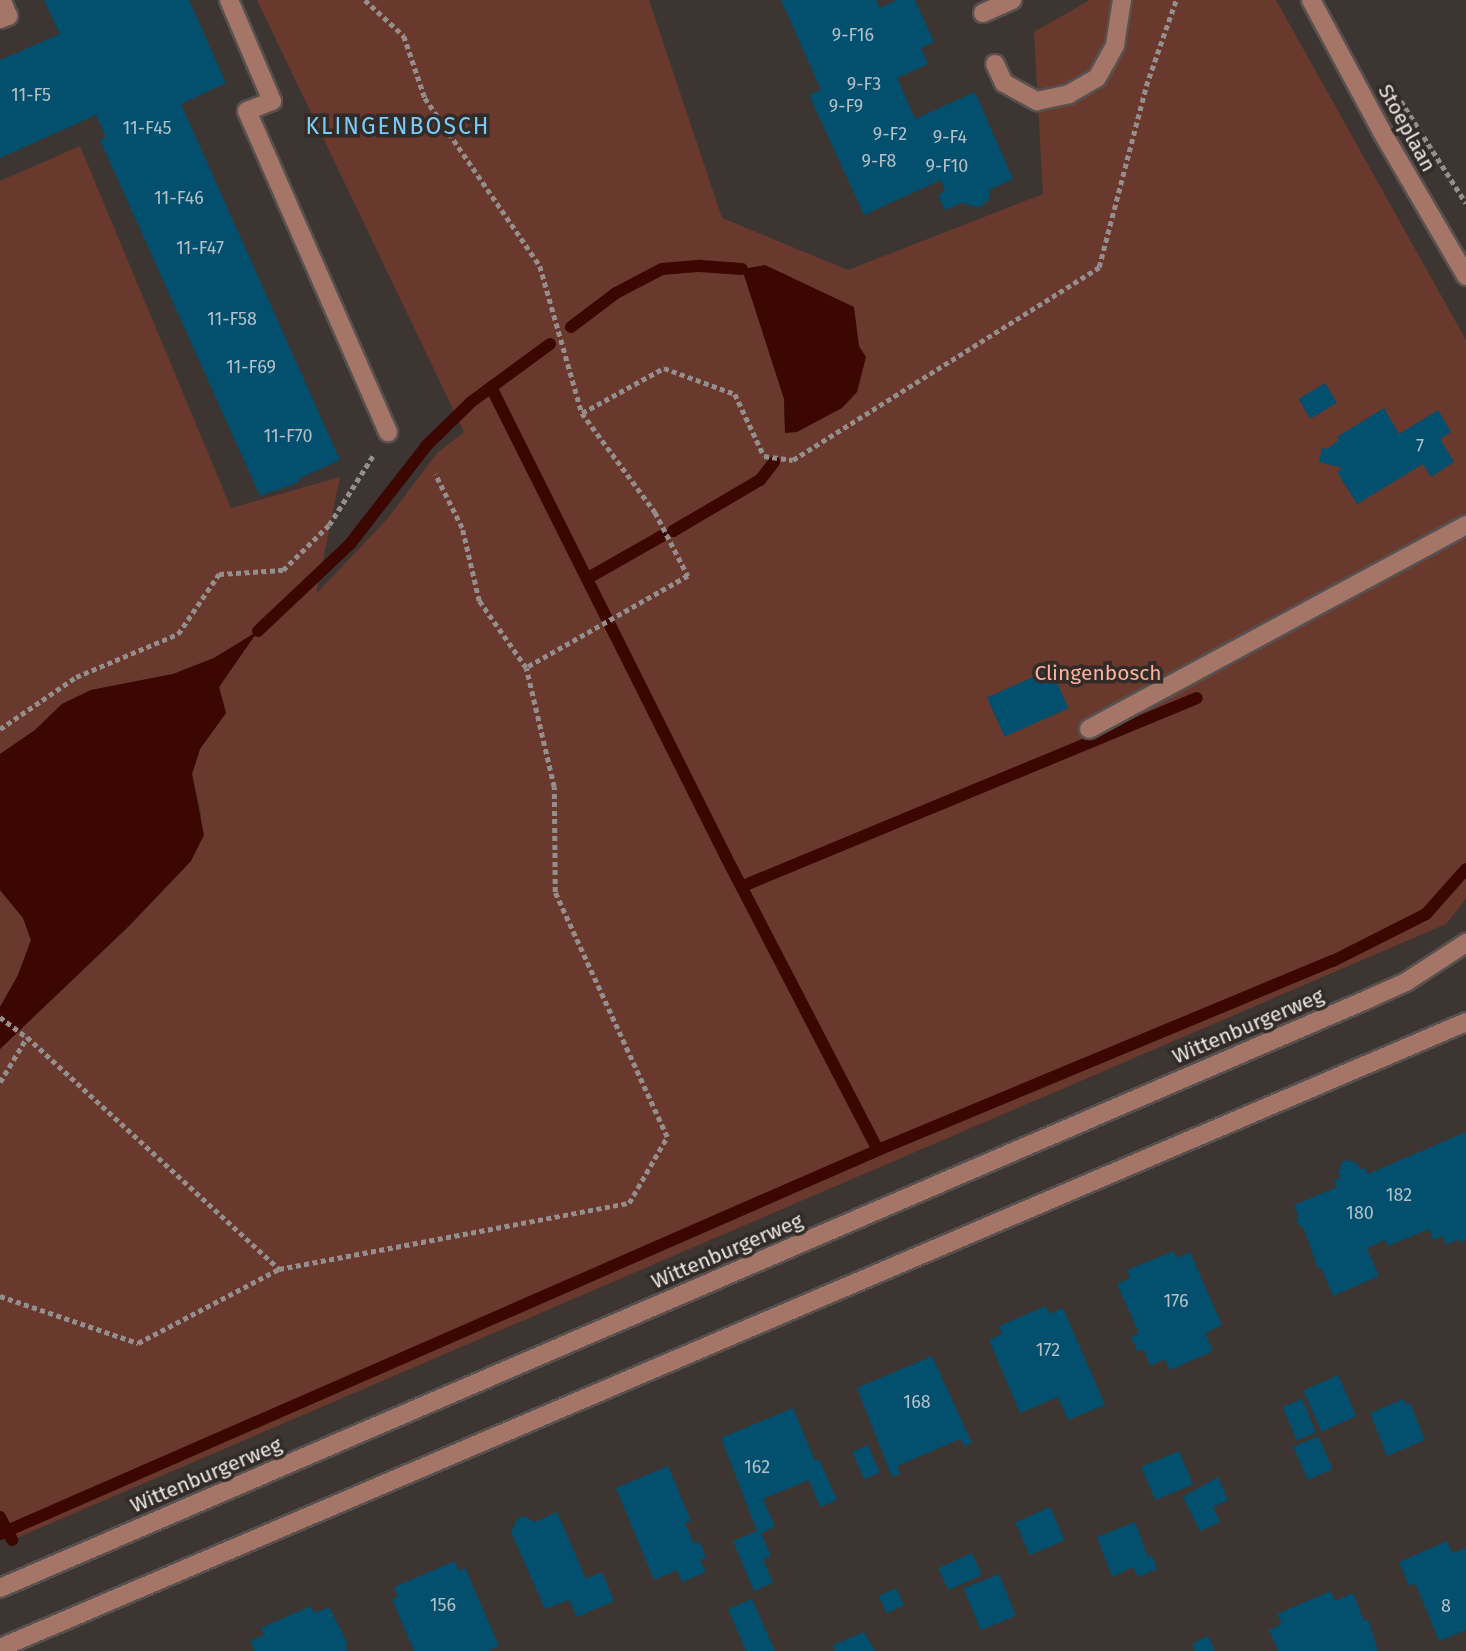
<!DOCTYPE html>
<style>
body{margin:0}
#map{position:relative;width:1466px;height:1651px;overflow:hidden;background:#3d3532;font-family:"Fira Sans",sans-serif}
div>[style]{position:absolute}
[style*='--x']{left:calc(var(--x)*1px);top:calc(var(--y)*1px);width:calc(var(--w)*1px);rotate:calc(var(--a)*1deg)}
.green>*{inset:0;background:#69392d}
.water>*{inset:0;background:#3b0700}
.stream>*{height:12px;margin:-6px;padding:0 6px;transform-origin:6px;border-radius:6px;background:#3b0700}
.building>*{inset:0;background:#034f6e;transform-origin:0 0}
.path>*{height:4.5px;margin-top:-2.25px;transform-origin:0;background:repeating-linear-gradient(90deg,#958e8c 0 5px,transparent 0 8.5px)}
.roads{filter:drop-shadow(2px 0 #59514f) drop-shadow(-2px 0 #59514f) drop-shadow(0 2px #59514f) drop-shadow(0 -2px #59514f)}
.minor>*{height:18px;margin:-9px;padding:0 9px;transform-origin:9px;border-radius:9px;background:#a57568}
span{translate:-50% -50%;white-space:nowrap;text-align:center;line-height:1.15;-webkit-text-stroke:7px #322b28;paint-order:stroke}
.number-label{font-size:18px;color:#b2c0c7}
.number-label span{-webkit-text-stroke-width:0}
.street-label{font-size:21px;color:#ece6e5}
.park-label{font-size:21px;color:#fab29d}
.neighbourhood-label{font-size:23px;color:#7ccbf7;letter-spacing:2px}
</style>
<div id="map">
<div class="green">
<div style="clip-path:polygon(evenodd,257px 0,649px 0,722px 218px,848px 270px,1043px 194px,1034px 32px,1090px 0,1276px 0,1466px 340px,1466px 899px,1446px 924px,12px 1540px,0 1517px,0 1049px,130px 925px,191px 861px,201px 813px,192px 774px,200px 749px,226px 713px,219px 687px,257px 632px,214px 658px,173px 674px,91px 690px,62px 704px,35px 730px,0 754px,0 181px,80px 146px,231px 508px,340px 477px,316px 594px,388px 518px,437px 453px,464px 432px,257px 0,783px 273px,811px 289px,785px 433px,784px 399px,777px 373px,783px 273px)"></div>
<div style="clip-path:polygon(0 890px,23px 918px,31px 940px,18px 975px,0 1007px)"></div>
</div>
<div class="water">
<div style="clip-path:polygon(765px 265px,854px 307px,859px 346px,866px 357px,857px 392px,842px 408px,797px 432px,785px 433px,784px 399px,742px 269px)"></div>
<div style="clip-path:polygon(258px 631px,219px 687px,226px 713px,200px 749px,192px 774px,204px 835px,191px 861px,130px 925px,0 1049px,0 1007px,18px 975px,31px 940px,23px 918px,0 890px,0 754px,35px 730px,62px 704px,91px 690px,173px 674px,214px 658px)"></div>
</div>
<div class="stream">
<div style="--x:571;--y:327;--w:56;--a:-37.1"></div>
<div style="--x:616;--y:293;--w:52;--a:-27.6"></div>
<div style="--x:662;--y:269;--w:38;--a:-5"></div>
<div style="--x:700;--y:266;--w:42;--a:4.1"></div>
<div style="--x:491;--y:387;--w:525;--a:63.43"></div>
<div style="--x:726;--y:857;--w:330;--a:62.6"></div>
<div style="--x:673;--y:531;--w:101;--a:-30.4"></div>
<div style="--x:760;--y:480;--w:23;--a:-52"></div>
<div style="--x:588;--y:578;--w:85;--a:-29.6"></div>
<div style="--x:258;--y:631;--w:127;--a:-43.4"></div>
<div style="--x:350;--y:544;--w:125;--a:-52.1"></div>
<div style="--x:427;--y:445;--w:62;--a:-44.3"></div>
<div style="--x:471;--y:402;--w:98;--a:-36.3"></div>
<div style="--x:743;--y:886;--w:491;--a:-22.5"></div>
<div style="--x:0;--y:1517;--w:26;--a:62"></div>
<div style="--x:0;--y:1534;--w:958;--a:-23.62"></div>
<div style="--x:878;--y:1150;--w:493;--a:-22.6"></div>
<div style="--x:1333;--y:961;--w:104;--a:-26.8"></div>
<div style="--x:1426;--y:914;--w:60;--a:-48.4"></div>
</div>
<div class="building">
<div style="clip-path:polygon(44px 0,189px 0,226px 83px,181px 104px,340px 460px,298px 479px,299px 482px,260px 496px,100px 140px,106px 137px,96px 115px,0 158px,0 60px,60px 34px)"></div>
<div style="clip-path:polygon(781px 0,876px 0,880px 8px,897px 0,915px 0,934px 42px,921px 48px,928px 64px,897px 78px,915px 119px,975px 92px,1013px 179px,989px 190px,989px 199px,980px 207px,966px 205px,964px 202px,945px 210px,938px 195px,945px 191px,941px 180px,864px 215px,809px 95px,821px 90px)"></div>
<div style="left:1325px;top:383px;width:23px;height:31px;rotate:59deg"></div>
<div style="clip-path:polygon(1384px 408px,1399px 434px,1438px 410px,1451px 432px,1440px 439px,1454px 462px,1431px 477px,1423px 464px,1357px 504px,1337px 472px,1342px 468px,1319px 462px,1322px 448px,1327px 449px,1339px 440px,1337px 437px)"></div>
<div style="left:1051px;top:669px;width:43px;height:70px;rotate:66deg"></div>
<div style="clip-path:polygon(1466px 1132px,1466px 1240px,1460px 1243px,1459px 1239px,1446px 1245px,1443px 1236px,1433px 1240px,1429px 1229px,1388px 1246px,1385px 1240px,1367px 1248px,1379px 1276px,1333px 1296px,1321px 1267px,1318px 1269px,1303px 1226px,1300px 1228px,1296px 1219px,1299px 1217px,1294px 1205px,1337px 1187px,1334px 1180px,1340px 1178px,1338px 1172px,1342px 1162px,1348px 1160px,1357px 1163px,1360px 1169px,1365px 1168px,1368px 1174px)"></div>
<div style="clip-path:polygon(1174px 1251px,1177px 1258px,1190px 1252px,1222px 1325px,1205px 1333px,1213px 1351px,1170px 1370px,1165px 1359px,1150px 1366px,1144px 1349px,1138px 1352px,1131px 1337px,1139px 1333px,1117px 1284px,1130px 1278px,1127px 1270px)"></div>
<div style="clip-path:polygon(1046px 1306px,1049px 1314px,1063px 1308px,1105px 1405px,1068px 1420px,1058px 1397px,1020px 1413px,989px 1340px,1002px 1334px,999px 1326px)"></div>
<div style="clip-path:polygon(932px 1356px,972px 1443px,964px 1446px,960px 1439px,897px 1466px,900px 1474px,892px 1477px,857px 1388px)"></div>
<div style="left:1338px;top:1375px;width:45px;height:38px;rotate:66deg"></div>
<div style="left:1302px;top:1399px;width:36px;height:21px;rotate:67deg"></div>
<div style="clip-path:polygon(1404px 1399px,1406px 1405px,1410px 1403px,1425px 1440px,1387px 1456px,1370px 1413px)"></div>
<div style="clip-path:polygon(793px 1408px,815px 1461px,819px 1459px,837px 1500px,820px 1507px,809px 1480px,763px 1499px,775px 1527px,761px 1533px,771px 1556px,763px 1559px,773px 1583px,754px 1591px,733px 1541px,757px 1531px,721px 1438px)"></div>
<div style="left:1318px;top:1436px;width:36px;height:27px;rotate:66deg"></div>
<div style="left:868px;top:1445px;width:30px;height:17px;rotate:67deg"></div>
<div style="left:1179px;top:1451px;width:36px;height:41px;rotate:67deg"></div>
<div style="clip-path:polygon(668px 1466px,691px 1521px,685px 1523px,694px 1544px,700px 1542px,706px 1557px,700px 1560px,706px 1572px,682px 1582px,677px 1570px,654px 1580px,616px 1488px)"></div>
<div style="clip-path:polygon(1218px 1477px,1228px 1500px,1213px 1507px,1220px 1522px,1200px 1531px,1183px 1497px)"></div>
<div style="left:1050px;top:1507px;width:36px;height:38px;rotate:66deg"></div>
<div style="clip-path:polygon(557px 1512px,586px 1579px,602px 1572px,614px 1601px,577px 1617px,569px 1600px,545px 1609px,511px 1532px,517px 1519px,524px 1516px,535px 1522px)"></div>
<div style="clip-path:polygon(1135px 1522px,1148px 1557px,1152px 1555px,1157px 1569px,1138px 1577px,1133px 1567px,1112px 1577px,1097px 1537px)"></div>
<div style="clip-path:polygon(1447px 1541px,1452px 1553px,1466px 1548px,1466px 1630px,1439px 1641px,1415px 1583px,1409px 1586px,1399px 1562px)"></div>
<div style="left:972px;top:1553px;width:24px;height:37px;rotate:66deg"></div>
<div style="clip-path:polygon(455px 1561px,459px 1571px,465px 1568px,499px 1646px,487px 1651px,414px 1651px,392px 1599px,398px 1597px,394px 1587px)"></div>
<div style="left:999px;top:1574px;width:45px;height:38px;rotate:68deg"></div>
<div style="left:896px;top:1588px;width:19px;height:19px;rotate:65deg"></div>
<div style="clip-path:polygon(1331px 1591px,1335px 1601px,1353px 1593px,1364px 1621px,1368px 1619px,1378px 1651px,1278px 1651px,1269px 1630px,1282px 1624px,1277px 1614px)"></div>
<div style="clip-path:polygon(752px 1599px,775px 1651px,746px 1651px,728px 1609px)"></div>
<div style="clip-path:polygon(311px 1606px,314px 1613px,329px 1607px,348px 1644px,345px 1645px,347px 1651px,255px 1651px,250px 1641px,264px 1635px,261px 1628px)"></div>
<div style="clip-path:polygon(864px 1632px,875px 1651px,835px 1651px,833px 1645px)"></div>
<div style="clip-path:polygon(1208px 1636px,1215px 1651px,1195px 1651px,1192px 1644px)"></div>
</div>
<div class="path">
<div style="--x:365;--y:0;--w:53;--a:42.7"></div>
<div style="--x:404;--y:36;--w:65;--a:71.3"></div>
<div style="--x:425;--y:98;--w:204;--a:55.6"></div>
<div style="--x:540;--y:266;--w:153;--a:74.1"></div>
<div style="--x:582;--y:413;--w:123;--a:53.6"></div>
<div style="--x:655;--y:512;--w:72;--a:62.7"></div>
<div style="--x:688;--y:576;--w:186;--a:150.4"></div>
<div style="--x:1401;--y:101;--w:121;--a:57.5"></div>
<div style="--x:582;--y:413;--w:94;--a:-28.8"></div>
<div style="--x:664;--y:368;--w:76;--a:20.1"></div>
<div style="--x:735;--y:394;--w:68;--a:64.9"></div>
<div style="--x:764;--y:456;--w:29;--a:8"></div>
<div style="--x:793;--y:460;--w:362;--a:-32.2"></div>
<div style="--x:1099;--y:267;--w:187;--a:-75.4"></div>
<div style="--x:1146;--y:86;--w:91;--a:-70.8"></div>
<div style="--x:0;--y:729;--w:92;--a:-34.4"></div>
<div style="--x:76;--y:677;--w:111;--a:-22.9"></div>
<div style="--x:178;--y:634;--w:73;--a:-55.7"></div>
<div style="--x:219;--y:574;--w:64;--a:-3.6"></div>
<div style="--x:283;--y:570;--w:64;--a:-44.4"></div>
<div style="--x:329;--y:525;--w:84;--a:-57.6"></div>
<div style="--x:0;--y:1017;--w:34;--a:37"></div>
<div style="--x:27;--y:1037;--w:343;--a:42.6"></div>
<div style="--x:0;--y:1082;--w:52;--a:-59"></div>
<div style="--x:0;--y:1296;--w:146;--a:18.8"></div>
<div style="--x:138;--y:1343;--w:159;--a:-27.7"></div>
<div style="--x:279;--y:1269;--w:356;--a:-10.7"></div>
<div style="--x:629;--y:1203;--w:76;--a:-60.1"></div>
<div style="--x:667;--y:1137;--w:269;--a:-114.6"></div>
<div style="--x:555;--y:892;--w:105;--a:-90.5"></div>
<div style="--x:554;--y:787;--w:122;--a:-103.2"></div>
<div style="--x:526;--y:668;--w:82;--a:-125"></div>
<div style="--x:479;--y:601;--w:75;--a:-103.1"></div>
<div style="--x:462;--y:528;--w:60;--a:-116.6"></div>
</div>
<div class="roads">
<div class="minor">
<div style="--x:229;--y:0;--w:110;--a:66.9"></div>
<div style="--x:272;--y:101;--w:27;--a:158"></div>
<div style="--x:247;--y:111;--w:351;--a:66.3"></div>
<div style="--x:1311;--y:0;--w:150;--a:61.7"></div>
<div style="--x:1382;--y:132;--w:167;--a:59.7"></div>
<div style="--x:983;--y:13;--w:32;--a:-24"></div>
<div style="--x:0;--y:19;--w:9;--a:-21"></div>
<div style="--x:8;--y:16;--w:17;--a:-111"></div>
<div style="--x:995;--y:64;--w:21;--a:65"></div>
<div style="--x:1004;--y:83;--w:38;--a:29"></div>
<div style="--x:1037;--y:101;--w:33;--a:-12"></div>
<div style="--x:1069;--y:94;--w:32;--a:-30"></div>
<div style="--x:1097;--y:78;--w:38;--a:-61"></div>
<div style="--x:1115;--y:45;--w:46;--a:-81.2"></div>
<div style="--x:1089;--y:729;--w:429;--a:-28.4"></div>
<div style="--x:0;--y:1588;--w:1489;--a:-23.29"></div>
<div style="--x:1368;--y:999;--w:42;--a:-24.1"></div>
<div style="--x:1406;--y:982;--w:72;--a:-33"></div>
<div style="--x:0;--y:1648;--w:1594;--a:-23.12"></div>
</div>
</div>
<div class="number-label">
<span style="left:853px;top:35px">9-F16</span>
<span style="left:864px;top:84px">9-F3</span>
<span style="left:31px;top:95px">11-F5</span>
<span style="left:846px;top:106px">9-F9</span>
<span style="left:147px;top:128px">11-F45</span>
<span style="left:890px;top:134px">9-F2</span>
<span style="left:950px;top:137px">9-F4</span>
<span style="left:879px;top:161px">9-F8</span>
<span style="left:947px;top:166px">9-F10</span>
<span style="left:179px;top:198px">11-F46</span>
<span style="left:200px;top:248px">11-F47</span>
<span style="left:232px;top:319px">11-F58</span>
<span style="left:251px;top:367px">11-F69</span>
<span style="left:288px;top:436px">11-F70</span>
<span style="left:1420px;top:446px">7</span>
<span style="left:1399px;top:1195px">182</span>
<span style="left:1360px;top:1213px">180</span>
<span style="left:1176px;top:1301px">176</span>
<span style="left:1048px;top:1350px">172</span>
<span style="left:917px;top:1402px">168</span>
<span style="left:757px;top:1467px">162</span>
<span style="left:443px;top:1605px">156</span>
<span style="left:1446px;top:1606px">8</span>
</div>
<div class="street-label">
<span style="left:1407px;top:128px;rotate:61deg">Stoeplaan</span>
<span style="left:1248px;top:1026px;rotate:-23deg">Wittenburgerweg</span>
<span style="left:727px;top:1251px;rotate:-23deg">Wittenburgerweg</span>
<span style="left:206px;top:1475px;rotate:-23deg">Wittenburgerweg</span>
</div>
<div class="park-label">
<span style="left:1098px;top:673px">Clingenbosch</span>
</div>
<div class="neighbourhood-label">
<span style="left:398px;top:126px">KLINGENBOSCH</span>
</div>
</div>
